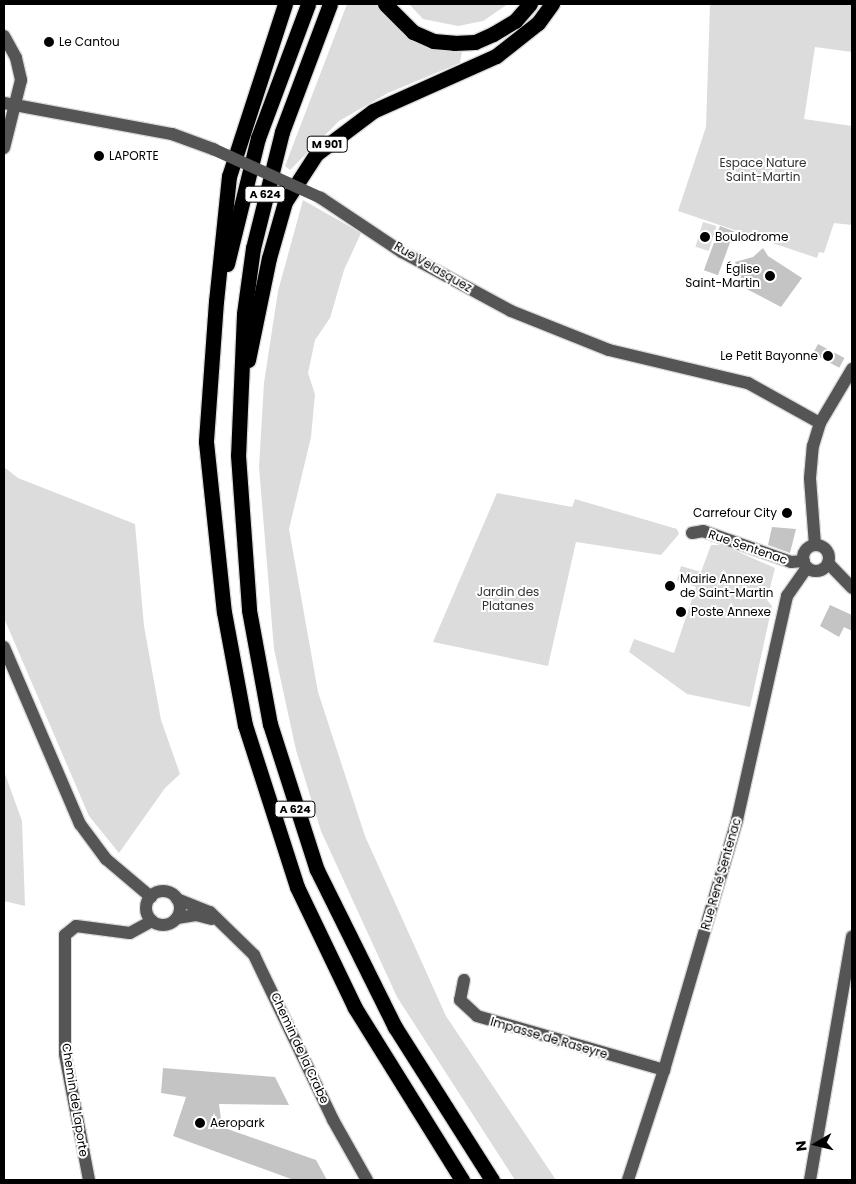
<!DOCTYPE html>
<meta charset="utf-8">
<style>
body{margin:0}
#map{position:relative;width:856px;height:1184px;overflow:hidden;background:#fff;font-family:Poppins,sans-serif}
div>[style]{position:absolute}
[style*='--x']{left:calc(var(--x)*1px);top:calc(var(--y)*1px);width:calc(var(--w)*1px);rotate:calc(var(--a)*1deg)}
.green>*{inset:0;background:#dcdcdc;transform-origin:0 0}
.building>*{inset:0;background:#c4c4c4;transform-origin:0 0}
.roads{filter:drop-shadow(1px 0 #dbdbdb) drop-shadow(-1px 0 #dbdbdb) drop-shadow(0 1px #dbdbdb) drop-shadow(0 -1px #dbdbdb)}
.minor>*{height:12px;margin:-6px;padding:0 6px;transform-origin:6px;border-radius:6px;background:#555}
.minor>.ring{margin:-6px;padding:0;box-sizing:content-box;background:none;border:12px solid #555;border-radius:50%}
.highway>*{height:15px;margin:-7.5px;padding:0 7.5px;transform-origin:7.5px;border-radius:7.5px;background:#000}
.minor-bridge>*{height:12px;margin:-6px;padding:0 6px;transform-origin:6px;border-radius:6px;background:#555}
.dots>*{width:14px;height:14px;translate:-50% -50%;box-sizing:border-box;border:2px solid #fff;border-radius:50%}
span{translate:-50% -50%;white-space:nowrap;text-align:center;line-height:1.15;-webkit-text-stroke:4px #fff;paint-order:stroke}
.shield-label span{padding:1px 4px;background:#fff;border:1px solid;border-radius:4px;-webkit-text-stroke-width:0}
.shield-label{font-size:11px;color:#000;font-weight:700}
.poi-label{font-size:12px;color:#000}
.left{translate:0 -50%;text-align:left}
.right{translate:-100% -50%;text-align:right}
.park-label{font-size:12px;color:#333}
.street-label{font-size:12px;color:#000}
.frame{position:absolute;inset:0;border:5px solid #000;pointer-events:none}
.north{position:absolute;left:791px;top:1119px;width:50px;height:50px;-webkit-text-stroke:4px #fff;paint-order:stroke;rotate:262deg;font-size:14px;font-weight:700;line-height:20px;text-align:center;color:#000}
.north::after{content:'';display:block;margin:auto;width:18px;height:22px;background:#000;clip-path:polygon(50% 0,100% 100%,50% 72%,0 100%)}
</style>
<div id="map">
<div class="green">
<div style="clip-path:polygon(347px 4px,377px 4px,405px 36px,427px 48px,462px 51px,460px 63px,388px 93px,339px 121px,290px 170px,285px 166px)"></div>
<div style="clip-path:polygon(409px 4px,508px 4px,483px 21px,458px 26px,423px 19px)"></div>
<div style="clip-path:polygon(710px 4px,852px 4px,852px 52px,815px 47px,804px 119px,852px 126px,852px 225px,834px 223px,824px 253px,819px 252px,817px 258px,678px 211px,706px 127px)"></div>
<div style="clip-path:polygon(303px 200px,361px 233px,344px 270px,330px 318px,315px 340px,308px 373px,315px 394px,311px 437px,289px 529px,318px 692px,365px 836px,446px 1016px,556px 1180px,515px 1180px,397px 997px,321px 831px,296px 750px,274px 649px,259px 467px,264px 383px,278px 291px)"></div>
<div style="left:703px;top:222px;width:14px;height:26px;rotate:17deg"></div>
<div style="clip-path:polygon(4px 467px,18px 478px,135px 524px,144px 626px,161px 720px,180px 774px,165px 788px,119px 853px,89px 816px,4px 618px)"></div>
<div style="clip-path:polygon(497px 493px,572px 507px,575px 499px,677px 529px,679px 534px,661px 555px,576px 542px,548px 666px,433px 642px)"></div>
<div style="clip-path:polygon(711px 545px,723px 545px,775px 568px,767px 600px,772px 606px,750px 707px,687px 694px,629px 652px,634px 639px,674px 653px,696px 587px,677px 580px,681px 566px,701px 572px)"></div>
<div style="clip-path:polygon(4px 771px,22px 821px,25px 906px,4px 901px)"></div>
</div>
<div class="building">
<div style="left:720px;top:226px;width:15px;height:47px;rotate:20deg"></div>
<div style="clip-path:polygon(763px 248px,768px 256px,802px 278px,781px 307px,739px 285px,741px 277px,735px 262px,753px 257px)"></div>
<div style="left:818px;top:344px;width:30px;height:11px;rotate:28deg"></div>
<div style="clip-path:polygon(772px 527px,796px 529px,790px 553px,768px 545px)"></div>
<div style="clip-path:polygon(830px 605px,852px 615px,852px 631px,844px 627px,839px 637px,820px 626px)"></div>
<div style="clip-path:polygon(163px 1068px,275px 1077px,289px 1105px,219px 1104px,222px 1127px,316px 1160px,327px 1180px,294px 1180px,173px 1136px,186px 1097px,161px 1093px)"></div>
</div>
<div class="roads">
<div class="minor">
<div style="--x:4;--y:36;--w:25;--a:61"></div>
<div style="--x:16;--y:58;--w:23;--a:77"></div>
<div style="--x:21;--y:80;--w:70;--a:104"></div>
<div style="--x:4;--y:103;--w:171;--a:10.5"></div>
<div style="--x:172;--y:134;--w:44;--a:20.1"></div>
<div style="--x:321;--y:198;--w:97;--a:33.7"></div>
<div style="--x:402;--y:252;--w:124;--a:28.4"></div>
<div style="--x:511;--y:311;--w:105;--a:21.7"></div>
<div style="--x:609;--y:350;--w:143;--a:13.4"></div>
<div style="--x:748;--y:383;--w:82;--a:29.1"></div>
<div style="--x:692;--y:533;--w:11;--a:-10"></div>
<div style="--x:703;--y:531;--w:93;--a:19.4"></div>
<div style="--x:791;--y:562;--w:13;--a:-4"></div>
<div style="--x:815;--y:545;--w:67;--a:-94.3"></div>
<div style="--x:810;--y:478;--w:32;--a:-85"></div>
<div style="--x:813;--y:446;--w:24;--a:-73"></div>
<div style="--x:820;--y:423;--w:63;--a:-59.3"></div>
<div class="ring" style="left:803px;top:545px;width:14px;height:14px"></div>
<div style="--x:828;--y:563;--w:35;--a:46"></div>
<div style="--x:4;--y:647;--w:193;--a:66.8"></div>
<div style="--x:80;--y:824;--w:44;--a:53.4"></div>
<div style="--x:106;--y:859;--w:59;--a:40.2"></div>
<div class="ring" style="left:146px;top:891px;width:22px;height:22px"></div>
<div style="--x:177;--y:899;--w:35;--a:22"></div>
<div style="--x:210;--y:912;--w:62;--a:44.3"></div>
<div style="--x:254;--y:955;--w:183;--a:64.4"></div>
<div style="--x:333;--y:1120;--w:69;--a:60.5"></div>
<div style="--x:177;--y:918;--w:19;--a:-9"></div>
<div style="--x:196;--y:915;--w:16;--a:14"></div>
<div style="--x:464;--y:980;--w:20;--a:101"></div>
<div style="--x:460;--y:1000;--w:23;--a:43"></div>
<div style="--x:477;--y:1016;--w:195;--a:16.1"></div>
<div style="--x:89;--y:1180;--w:128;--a:-100.8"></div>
<div style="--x:65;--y:1054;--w:119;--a:-90"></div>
<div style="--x:65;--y:935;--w:14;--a:-39"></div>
<div style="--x:76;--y:926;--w:54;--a:7.4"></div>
<div style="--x:130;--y:933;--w:25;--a:-29"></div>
<div style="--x:628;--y:1180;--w:116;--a:-71.9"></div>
<div style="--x:664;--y:1070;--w:260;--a:-73.7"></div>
<div style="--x:737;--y:820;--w:230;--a:-77.4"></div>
<div style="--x:787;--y:596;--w:35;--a:-55"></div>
<div style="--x:810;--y:1180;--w:247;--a:-80.2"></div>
</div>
<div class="highway">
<div style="--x:285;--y:4;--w:181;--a:108"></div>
<div style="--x:229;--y:176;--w:126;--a:95.9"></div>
<div style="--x:216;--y:301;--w:141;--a:94.1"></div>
<div style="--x:206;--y:442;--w:171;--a:84"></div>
<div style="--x:224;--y:612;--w:115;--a:79.5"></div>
<div style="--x:245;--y:725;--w:170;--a:72.2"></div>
<div style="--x:297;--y:887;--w:134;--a:64.4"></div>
<div style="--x:355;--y:1008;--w:203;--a:58.1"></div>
<div style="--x:330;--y:4;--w:137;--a:110.6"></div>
<div style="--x:282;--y:132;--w:120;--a:104"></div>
<div style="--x:253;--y:248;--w:67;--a:97.8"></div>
<div style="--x:244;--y:314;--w:141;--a:92.4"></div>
<div style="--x:238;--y:455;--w:155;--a:85.9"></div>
<div style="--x:249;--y:610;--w:116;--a:79.6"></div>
<div style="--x:270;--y:724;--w:153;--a:72.2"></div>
<div style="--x:317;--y:870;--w:175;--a:63.6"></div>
<div style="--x:395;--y:1027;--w:181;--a:57.6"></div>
<div style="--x:385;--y:4;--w:40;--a:45"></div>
<div style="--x:413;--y:32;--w:22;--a:24"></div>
<div style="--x:433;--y:41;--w:21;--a:5"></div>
<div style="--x:454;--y:43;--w:21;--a:-3"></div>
<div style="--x:475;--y:42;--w:20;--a:-24"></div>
<div style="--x:493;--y:34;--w:26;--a:-31"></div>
<div style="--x:515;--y:21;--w:23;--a:-49"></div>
<div style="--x:227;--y:264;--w:130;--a:-76.2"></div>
<div style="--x:258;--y:138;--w:143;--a:-69.5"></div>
<div style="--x:248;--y:360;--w:104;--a:-78.4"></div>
<div style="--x:269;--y:258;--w:58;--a:-74.1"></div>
<div style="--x:285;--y:202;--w:57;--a:-57.1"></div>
<div style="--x:316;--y:154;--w:71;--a:-37"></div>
<div style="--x:373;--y:111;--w:135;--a:-24.1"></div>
<div style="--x:496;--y:56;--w:53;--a:-38.2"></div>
<div style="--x:538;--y:23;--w:24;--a:-54"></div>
</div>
</div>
<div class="minor-bridge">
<div style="--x:213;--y:149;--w:119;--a:24.4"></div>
</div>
<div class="dots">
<div style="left:49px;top:42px;background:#000"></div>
<div style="left:99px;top:156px;background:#000"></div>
<div style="left:705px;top:237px;background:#000"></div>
<div style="left:770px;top:276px;background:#000"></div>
<div style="left:828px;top:356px;background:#000"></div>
<div style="left:787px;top:513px;background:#000"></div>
<div style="left:670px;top:586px;background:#000"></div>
<div style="left:681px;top:612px;background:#000"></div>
<div style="left:200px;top:1123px;background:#000"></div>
</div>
<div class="shield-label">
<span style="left:327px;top:144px">M 901</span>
<span style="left:265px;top:194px">A 624</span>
<span style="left:295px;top:809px">A 624</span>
</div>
<div class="poi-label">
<span class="left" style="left:59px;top:42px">Le Cantou</span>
<span class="left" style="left:109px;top:156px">LAPORTE</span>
<span class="left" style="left:715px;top:237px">Boulodrome</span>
<span class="right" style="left:760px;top:276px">Église<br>Saint-Martin</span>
<span class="right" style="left:818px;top:356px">Le Petit Bayonne</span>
<span class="right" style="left:777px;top:513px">Carrefour City</span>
<span class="left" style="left:680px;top:586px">Mairie Annexe<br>de Saint-Martin</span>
<span class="left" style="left:691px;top:612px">Poste Annexe</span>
<span class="left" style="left:210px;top:1123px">Aeropark</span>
</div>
<div class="park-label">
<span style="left:763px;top:170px">Espace Nature<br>Saint-Martin</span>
<span style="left:508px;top:599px">Jardin des<br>Platanes</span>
</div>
<div class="street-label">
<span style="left:433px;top:267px;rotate:30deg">Rue Velasquez</span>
<span style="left:748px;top:547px;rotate:19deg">Rue Sentenac</span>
<span style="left:721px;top:874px;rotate:-74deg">Rue René Sentenac</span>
<span style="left:549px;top:1038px;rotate:16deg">Impasse de Raseyre</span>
<span style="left:300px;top:1048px;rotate:65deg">Chemin de la Crabe</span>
<span style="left:75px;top:1100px;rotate:81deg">Chemin de Laporte</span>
</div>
<div class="frame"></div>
<div class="north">N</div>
</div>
